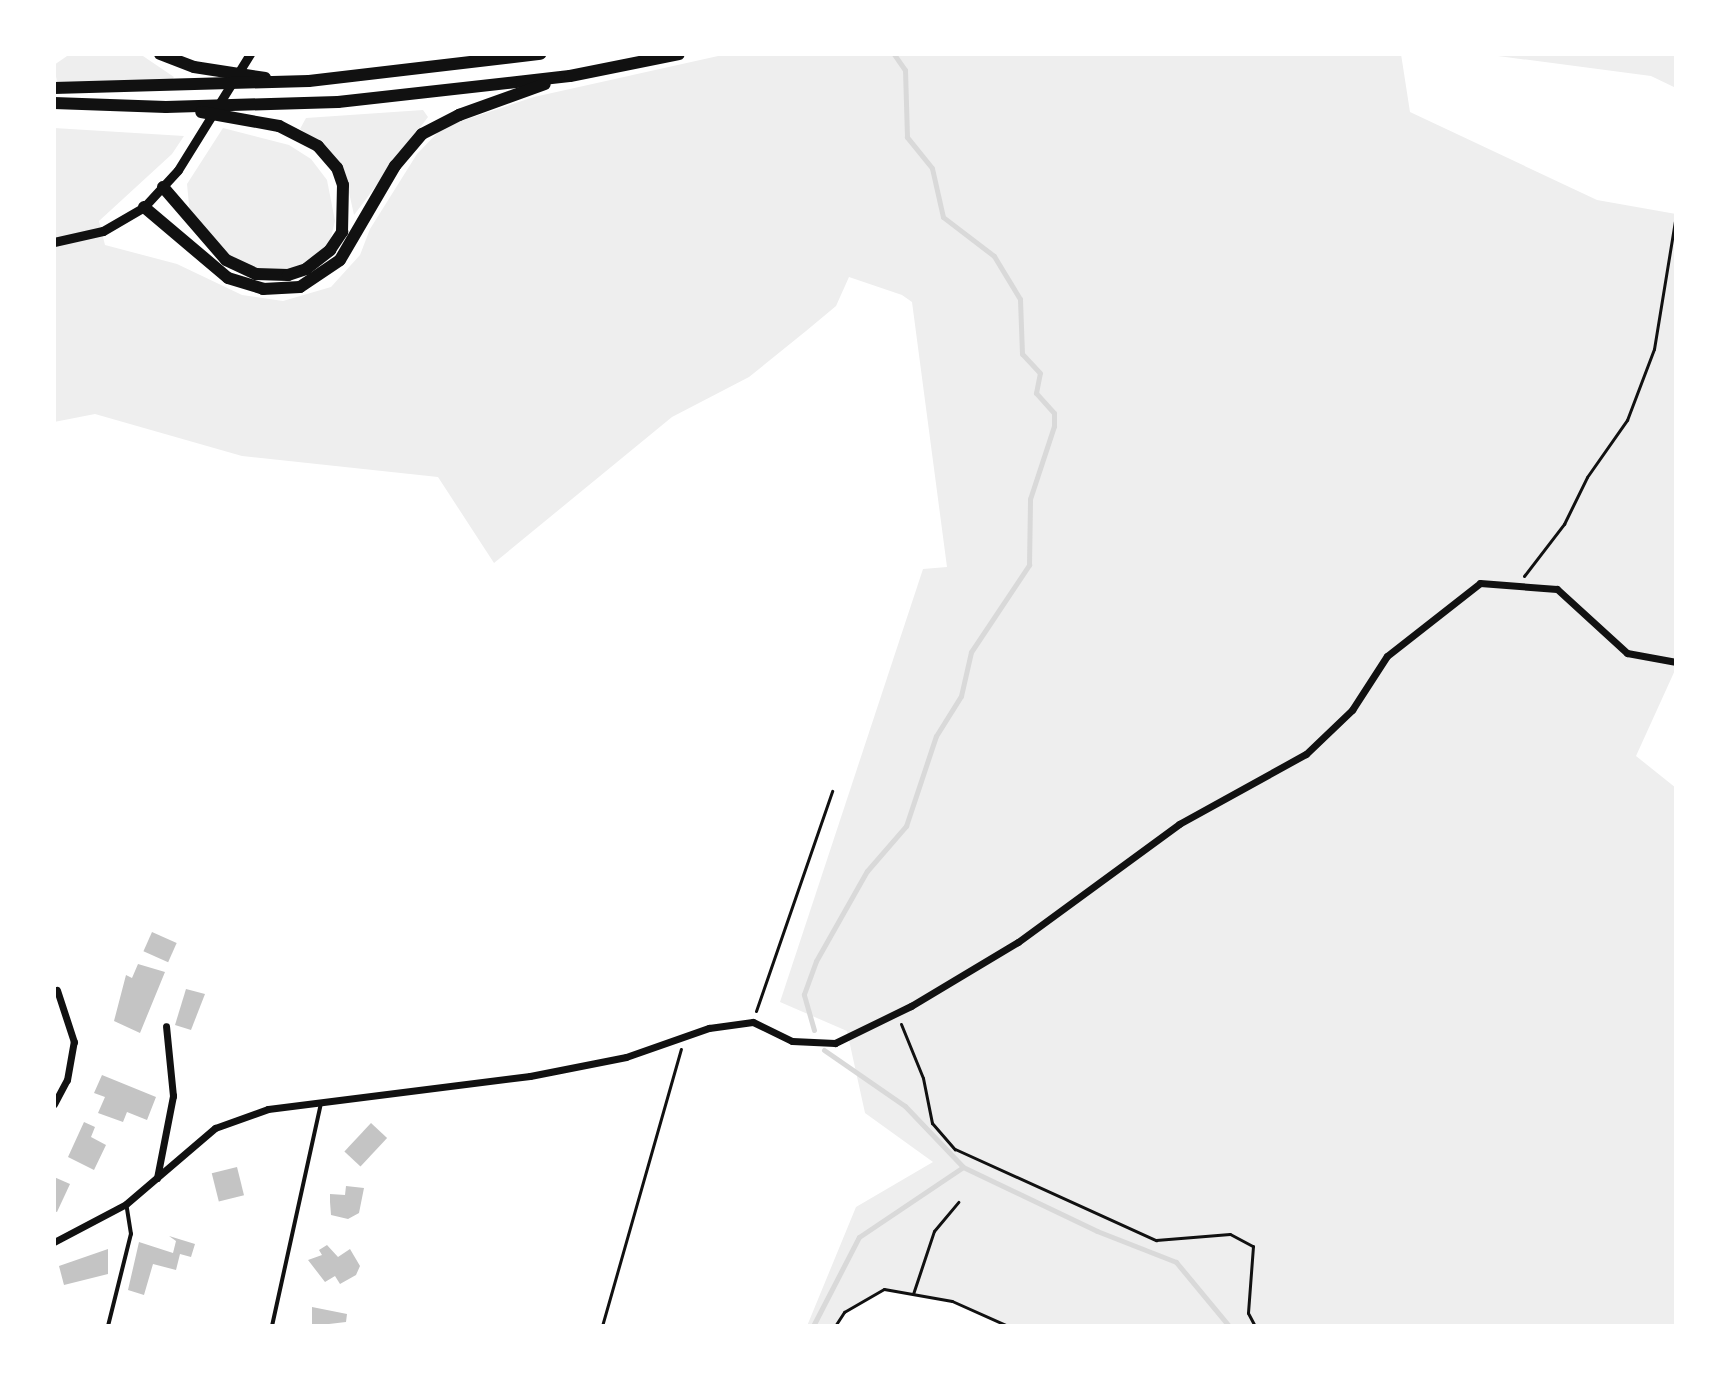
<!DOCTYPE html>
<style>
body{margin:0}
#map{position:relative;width:1730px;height:1380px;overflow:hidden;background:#fff;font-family:Rubik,sans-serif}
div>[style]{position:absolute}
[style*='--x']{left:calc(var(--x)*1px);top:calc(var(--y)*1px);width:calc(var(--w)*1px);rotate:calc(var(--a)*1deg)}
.green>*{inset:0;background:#eee}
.stream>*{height:5px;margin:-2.5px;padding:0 2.5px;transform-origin:2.5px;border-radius:2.5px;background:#d9d9d9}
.building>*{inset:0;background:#c4c4c4;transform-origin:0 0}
.path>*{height:3px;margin:-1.5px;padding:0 1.5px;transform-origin:1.5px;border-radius:1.5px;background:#111}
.service>*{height:4px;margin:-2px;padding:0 2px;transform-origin:2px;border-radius:2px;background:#111}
.minor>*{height:7px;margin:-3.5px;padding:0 3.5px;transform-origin:3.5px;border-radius:3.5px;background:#111}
.tertiary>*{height:9px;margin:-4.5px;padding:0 4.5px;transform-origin:4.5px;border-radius:4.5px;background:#111}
.trunk>*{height:12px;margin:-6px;padding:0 6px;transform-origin:6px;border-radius:6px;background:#111}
span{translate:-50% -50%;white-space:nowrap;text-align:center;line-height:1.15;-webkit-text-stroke:8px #fff;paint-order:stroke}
.frame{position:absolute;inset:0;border:56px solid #fff;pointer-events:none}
</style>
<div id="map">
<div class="green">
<div style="clip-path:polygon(70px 54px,140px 54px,174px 77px,171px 81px,57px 82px,54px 65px)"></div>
<div style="clip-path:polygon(727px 54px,1401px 54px,1410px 112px,1597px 200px,1676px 214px,1676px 668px,1636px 756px,1676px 788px,1676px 1326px,1008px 1326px,952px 1301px,884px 1289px,844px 1311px,837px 1326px,807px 1326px,856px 1207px,933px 1162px,865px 1113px,847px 1031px,780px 1002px,923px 569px,947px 567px,912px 302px,902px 295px,849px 277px,836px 306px,806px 331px,749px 377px,672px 417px,494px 563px,438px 477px,242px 456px,95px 414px,54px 422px,54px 128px,184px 136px,172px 154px,99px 221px,105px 245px,177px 264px,242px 295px,283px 301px,331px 287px,360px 255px,370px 229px,417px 154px,443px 127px,534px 97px)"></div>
<div style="clip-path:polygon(1483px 54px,1676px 54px,1676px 88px,1651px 76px)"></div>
<div style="clip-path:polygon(423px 110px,428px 117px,354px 215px,346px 179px,318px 141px,300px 129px,306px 118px)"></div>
<div style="clip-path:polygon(223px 128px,289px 145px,311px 159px,327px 180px,335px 221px,329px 245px,314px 261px,280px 274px,233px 262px,190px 216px,187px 184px)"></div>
</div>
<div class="stream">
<div style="--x:814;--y:1030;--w:37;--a:-106"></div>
<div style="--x:804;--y:994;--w:35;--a:-70"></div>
<div style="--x:816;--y:961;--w:103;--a:-60.5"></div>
<div style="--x:867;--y:871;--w:60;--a:-49.1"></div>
<div style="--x:906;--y:826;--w:95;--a:-71.6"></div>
<div style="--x:936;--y:736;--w:47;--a:-58"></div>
<div style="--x:961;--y:696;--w:45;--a:-77.2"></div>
<div style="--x:971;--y:652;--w:105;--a:-56.3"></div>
<div style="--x:1029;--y:565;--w:66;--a:-89.1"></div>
<div style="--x:1030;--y:499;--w:77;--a:-71.8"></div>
<div style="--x:1054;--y:426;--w:13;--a:-90"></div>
<div style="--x:1054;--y:413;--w:27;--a:-132"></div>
<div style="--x:1036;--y:393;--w:20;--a:-79"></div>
<div style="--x:1040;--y:373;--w:26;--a:-133"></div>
<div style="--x:1022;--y:354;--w:55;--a:-92.1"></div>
<div style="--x:1020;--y:299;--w:50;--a:-121.2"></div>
<div style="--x:994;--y:256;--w:64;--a:-142.6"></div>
<div style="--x:943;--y:217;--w:50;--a:-102.7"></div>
<div style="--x:932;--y:168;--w:40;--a:-129"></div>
<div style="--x:907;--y:137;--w:67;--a:-91.7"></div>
<div style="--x:905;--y:70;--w:19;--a:-125"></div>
<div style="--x:824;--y:1050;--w:98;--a:34.7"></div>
<div style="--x:905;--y:1106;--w:84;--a:46.4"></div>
<div style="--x:963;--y:1167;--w:148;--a:25.5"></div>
<div style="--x:1097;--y:1231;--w:85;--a:21.4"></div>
<div style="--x:1176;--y:1262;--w:83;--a:50.4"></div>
<div style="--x:813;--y:1326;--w:100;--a:-62.7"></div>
<div style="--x:859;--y:1237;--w:125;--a:-33.9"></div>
</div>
<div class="building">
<div style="left:152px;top:932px;width:27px;height:21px;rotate:24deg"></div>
<div style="clip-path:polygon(138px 964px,165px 972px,140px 1033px,114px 1021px,126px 975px,132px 978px)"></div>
<div style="clip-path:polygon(186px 989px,205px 994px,191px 1030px,175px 1025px)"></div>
<div style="clip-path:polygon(102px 1075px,156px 1097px,147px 1120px,127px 1112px,123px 1122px,98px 1113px,105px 1097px,94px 1093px)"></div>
<div style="clip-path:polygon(84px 1122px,95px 1127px,91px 1137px,106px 1145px,94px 1170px,68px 1157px)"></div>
<div style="left:371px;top:1123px;width:22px;height:39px;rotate:43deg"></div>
<div style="left:237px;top:1167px;width:29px;height:26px;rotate:76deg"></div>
<div style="clip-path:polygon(54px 1177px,70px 1184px,57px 1212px,54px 1211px)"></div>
<div style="clip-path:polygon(346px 1186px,364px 1188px,359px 1213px,348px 1219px,331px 1215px,330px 1202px,330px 1194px,345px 1195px)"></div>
<div style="clip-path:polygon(169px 1236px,195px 1244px,191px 1257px,180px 1254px,176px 1270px,153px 1264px,144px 1295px,128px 1290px,139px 1242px,173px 1253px,176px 1241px)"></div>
<div style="clip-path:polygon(327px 1245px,338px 1257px,350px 1249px,360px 1266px,356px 1275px,340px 1284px,335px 1276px,325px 1282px,308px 1260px,322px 1255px,319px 1250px)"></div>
<div style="clip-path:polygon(108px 1249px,108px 1274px,64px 1285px,59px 1266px)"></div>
<div style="clip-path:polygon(312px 1307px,347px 1314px,346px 1322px,312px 1326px)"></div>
</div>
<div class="path">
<div style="--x:1524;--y:576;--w:66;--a:-52.4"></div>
<div style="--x:1564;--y:524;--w:52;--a:-63.9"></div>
<div style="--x:1587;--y:477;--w:70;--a:-54.9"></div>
<div style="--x:1627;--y:420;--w:76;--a:-69.2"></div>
<div style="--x:1654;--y:349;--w:137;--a:-80.7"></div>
<div style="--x:756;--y:1011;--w:233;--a:-70.9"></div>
<div style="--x:901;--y:1024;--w:58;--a:67.8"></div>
<div style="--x:923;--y:1078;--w:46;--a:78.7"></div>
<div style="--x:932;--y:1123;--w:35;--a:49"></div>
<div style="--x:955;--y:1149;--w:221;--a:24.4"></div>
<div style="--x:1156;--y:1240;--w:74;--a:-4.6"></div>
<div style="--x:1230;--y:1234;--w:26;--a:28"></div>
<div style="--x:1253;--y:1246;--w:67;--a:94.3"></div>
<div style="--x:1248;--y:1313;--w:15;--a:62"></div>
<div style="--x:913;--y:1294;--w:66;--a:-71.6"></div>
<div style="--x:934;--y:1231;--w:38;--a:-50"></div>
<div style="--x:602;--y:1326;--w:288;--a:-74.1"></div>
<div style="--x:835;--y:1326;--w:17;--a:-57"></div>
<div style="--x:844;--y:1312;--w:46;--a:-29.9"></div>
<div style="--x:884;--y:1289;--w:69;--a:10"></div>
<div style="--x:952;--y:1301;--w:61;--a:24.1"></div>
</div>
<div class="service">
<div style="--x:108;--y:1326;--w:95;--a:-76"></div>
<div style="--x:131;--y:1234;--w:30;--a:-99"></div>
<div style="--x:272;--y:1326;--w:228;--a:-77.6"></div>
</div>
<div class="minor">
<div style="--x:54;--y:1104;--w:27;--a:-62"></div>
<div style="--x:67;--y:1080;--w:39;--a:-80"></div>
<div style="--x:74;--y:1042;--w:55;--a:-108.1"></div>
<div style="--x:157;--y:1178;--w:84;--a:-79"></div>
<div style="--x:173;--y:1096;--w:70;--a:-95.7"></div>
<div style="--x:54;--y:1242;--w:81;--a:-27.8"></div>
<div style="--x:126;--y:1204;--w:117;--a:-40.5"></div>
<div style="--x:215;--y:1128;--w:56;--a:-19.7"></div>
<div style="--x:268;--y:1109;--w:264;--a:-7.2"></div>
<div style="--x:530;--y:1076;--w:98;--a:-11.2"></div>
<div style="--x:626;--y:1057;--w:88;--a:-19.3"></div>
<div style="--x:709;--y:1028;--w:44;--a:-7.8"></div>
<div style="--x:753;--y:1022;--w:43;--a:26"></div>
<div style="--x:792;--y:1041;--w:43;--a:2.7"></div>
<div style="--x:835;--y:1043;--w:85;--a:-26"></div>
<div style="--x:911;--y:1006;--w:125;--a:-30.9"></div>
<div style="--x:1018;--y:942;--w:200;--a:-36.2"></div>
<div style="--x:1179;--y:824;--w:145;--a:-28.9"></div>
<div style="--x:1306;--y:754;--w:64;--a:-43.7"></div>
<div style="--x:1352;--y:710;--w:64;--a:-57.1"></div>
<div style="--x:1387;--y:656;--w:118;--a:-38.1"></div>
<div style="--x:1480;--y:583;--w:77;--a:4.5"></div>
<div style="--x:1557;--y:589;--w:95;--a:42.4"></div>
<div style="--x:1627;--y:653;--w:50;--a:10.4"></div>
</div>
<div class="tertiary">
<div style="--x:54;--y:242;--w:50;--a:-12.7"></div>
<div style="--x:103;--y:231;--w:48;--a:-30.3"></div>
<div style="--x:144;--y:207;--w:50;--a:-47.4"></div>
<div style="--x:178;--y:170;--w:137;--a:-58.2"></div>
</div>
<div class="trunk">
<div style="--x:160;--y:54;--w:36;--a:21"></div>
<div style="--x:194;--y:67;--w:72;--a:8.8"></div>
<div style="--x:54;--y:88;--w:255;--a:-1.6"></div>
<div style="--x:309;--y:81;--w:233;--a:-6.7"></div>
<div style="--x:54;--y:103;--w:112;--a:2"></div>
<div style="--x:166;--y:107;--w:172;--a:-1.7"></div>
<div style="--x:338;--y:102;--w:233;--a:-6.4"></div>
<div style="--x:570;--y:76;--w:111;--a:-11.4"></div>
<div style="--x:163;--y:187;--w:96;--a:49.2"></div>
<div style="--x:226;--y:260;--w:33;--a:25"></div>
<div style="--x:256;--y:274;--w:32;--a:2"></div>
<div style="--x:288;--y:275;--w:19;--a:-18"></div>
<div style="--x:306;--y:269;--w:31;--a:-38"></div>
<div style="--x:330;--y:250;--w:22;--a:-56"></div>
<div style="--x:342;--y:232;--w:47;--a:-88.8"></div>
<div style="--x:343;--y:185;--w:18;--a:-109"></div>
<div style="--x:337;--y:168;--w:29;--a:-131"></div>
<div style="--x:318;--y:146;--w:44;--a:-152.9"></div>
<div style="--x:279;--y:126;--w:79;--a:-169.8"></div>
<div style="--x:144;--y:207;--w:110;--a:40.2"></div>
<div style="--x:228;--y:278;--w:37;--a:17"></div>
<div style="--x:263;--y:289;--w:37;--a:-3"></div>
<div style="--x:300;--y:287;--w:48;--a:-34"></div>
<div style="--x:340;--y:260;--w:109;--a:-59.7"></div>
<div style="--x:395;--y:166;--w:42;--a:-49.8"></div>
<div style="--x:422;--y:134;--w:42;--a:-27.2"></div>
<div style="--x:459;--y:115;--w:91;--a:-19.8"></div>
</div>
<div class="frame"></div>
</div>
